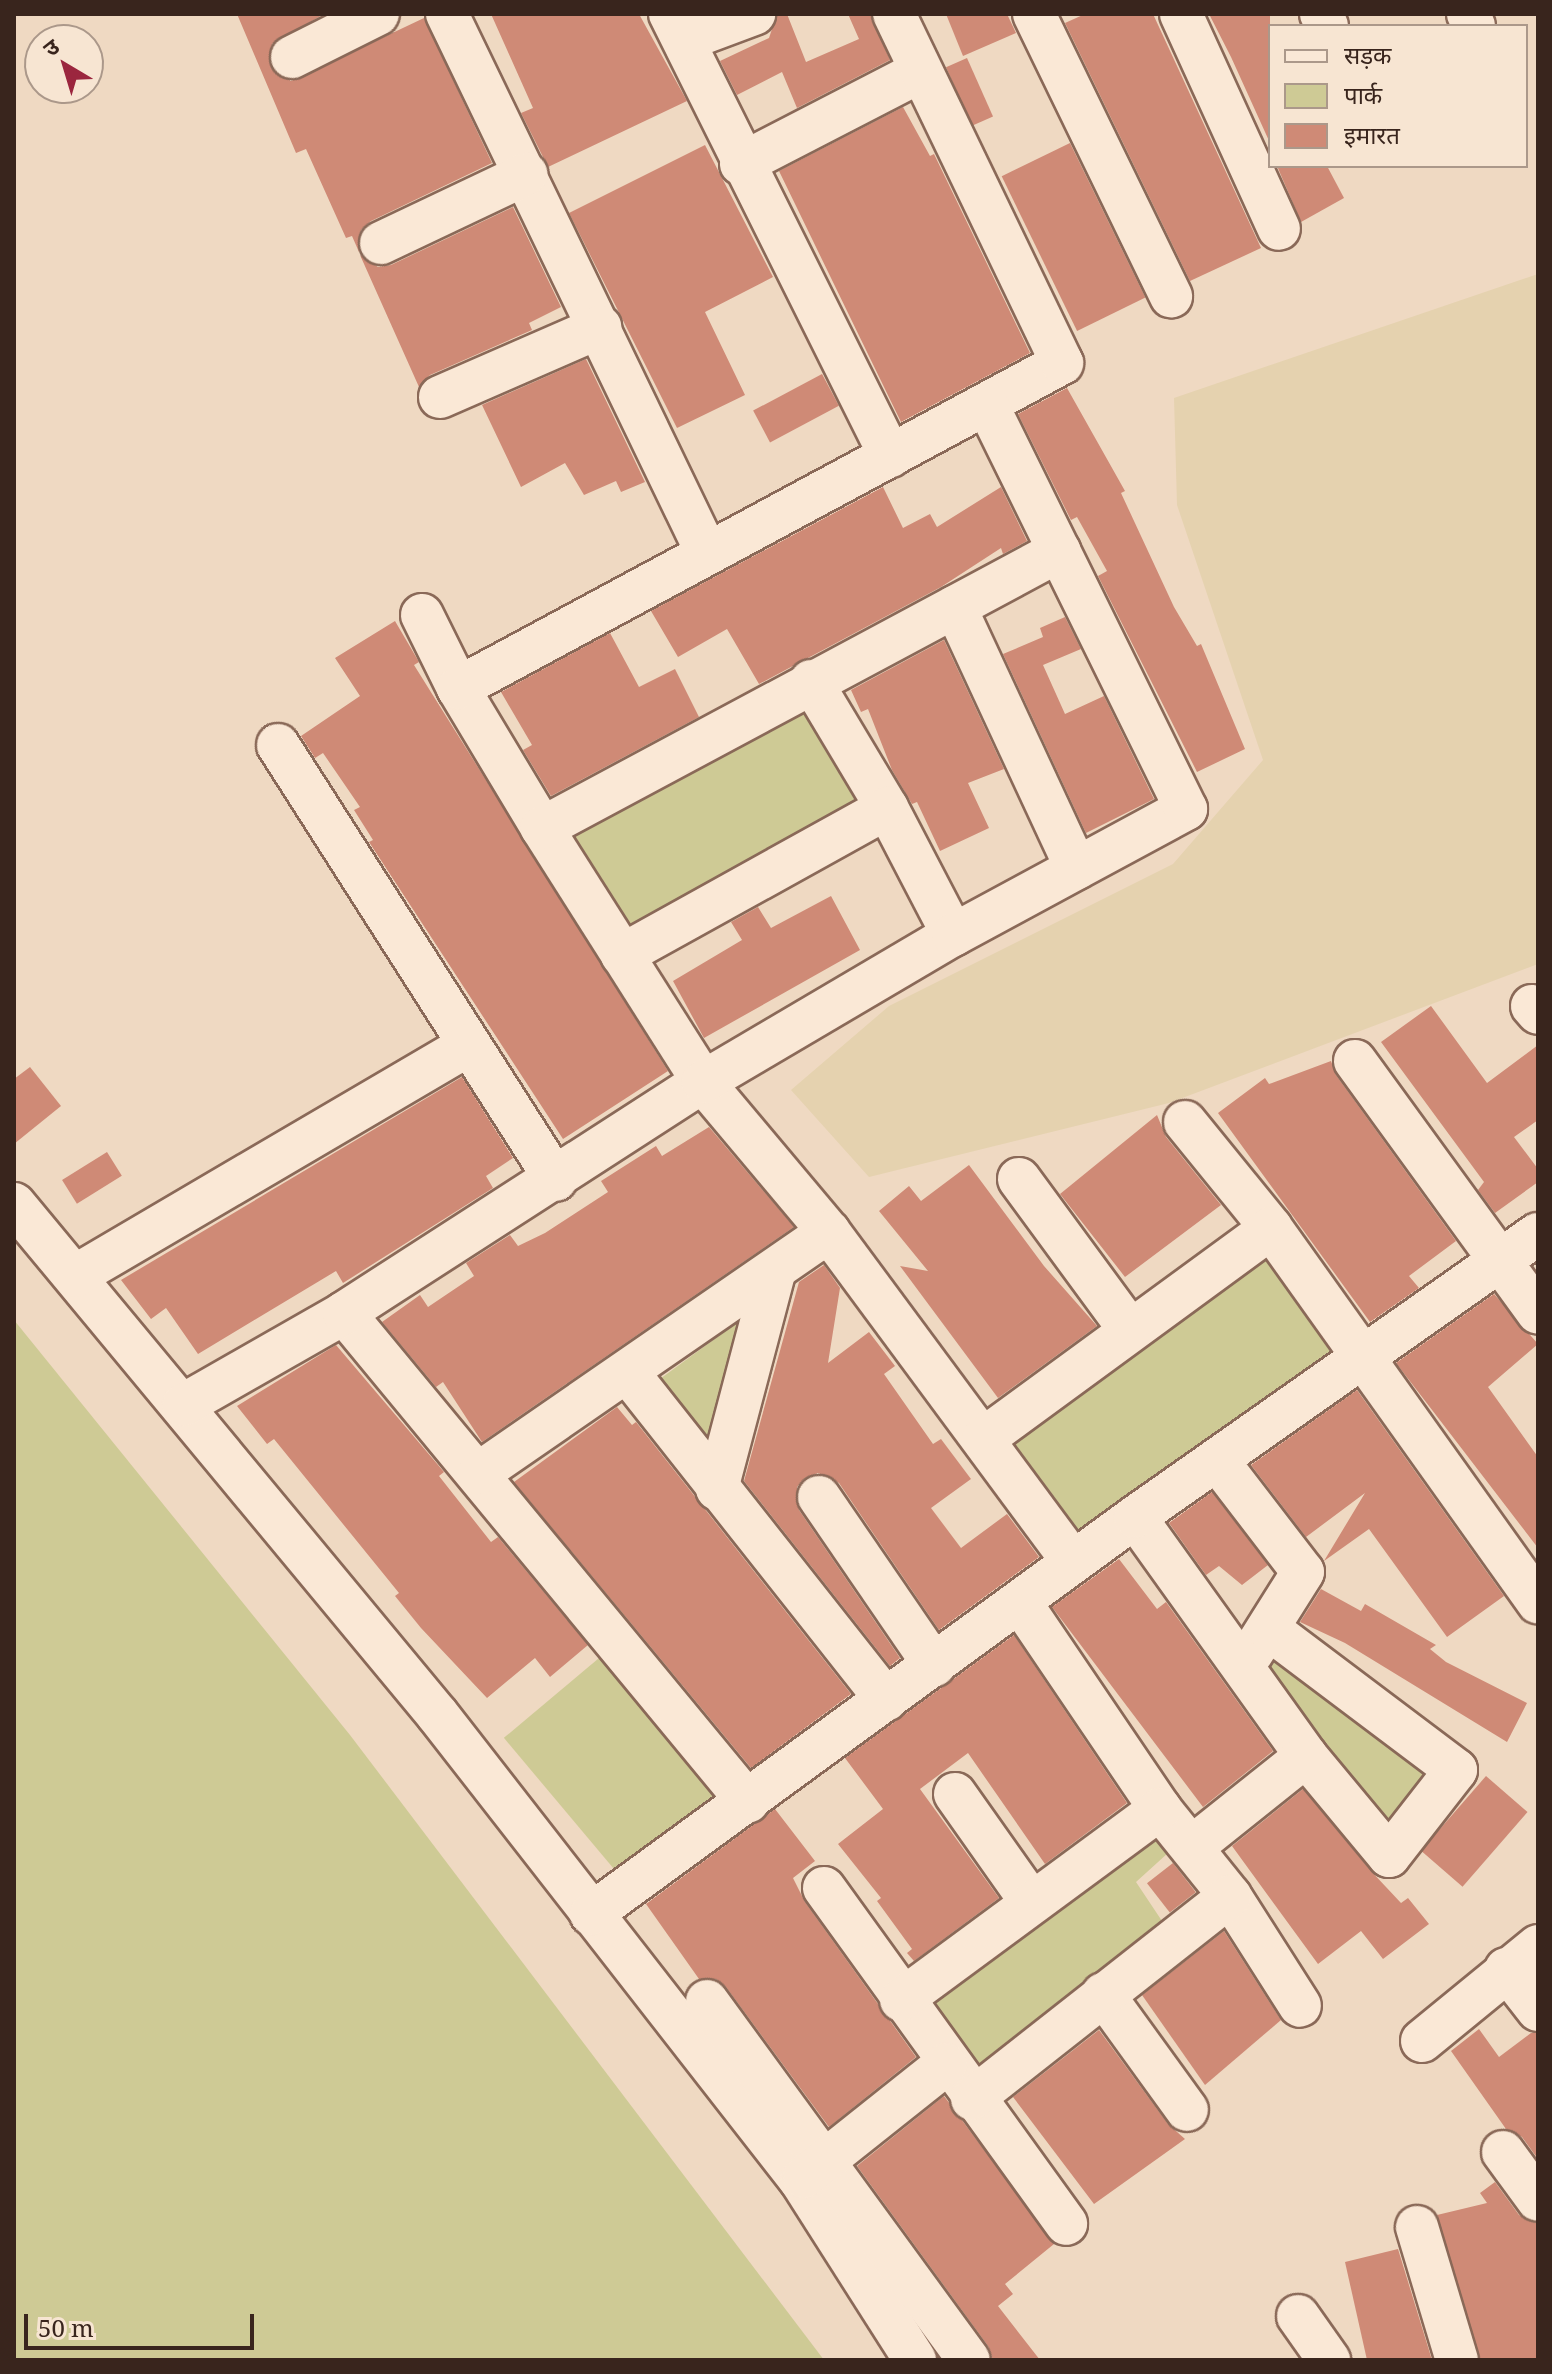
<!DOCTYPE html>
<meta charset="utf-8">
<style>
body{margin:0}
#map{position:relative;width:1552px;height:2374px;overflow:hidden;background:#efd9c2;font-family:"Noto Serif","Noto Sans Devanagari",serif}
div>[style]{position:absolute}
[style*='--x']{left:calc(var(--x)*1px);top:calc(var(--y)*1px);width:calc(var(--w)*1px);rotate:calc(var(--a)*1deg)}
.farmland>*{inset:0;background:#e5d2af}
.green>*{inset:0;background:#ceca95;transform-origin:0 0}
.building>*{inset:0;background:#cf8a76;transform-origin:0 0}
.roads{filter:drop-shadow(2px 0 #8a6958) drop-shadow(-2px 0 #8a6958) drop-shadow(0 2px #8a6958) drop-shadow(0 -2px #8a6958)}
.minor>*{height:42px;margin:-21px;padding:0 21px;transform-origin:21px;border-radius:21px;background:#fae8d6}
span{translate:-50% -50%;white-space:nowrap;text-align:center;line-height:1.15;-webkit-text-stroke:6px #f7e5d2;paint-order:stroke}
.frame{position:absolute;inset:0;border:16px solid #39251d;pointer-events:none}
.legend{position:absolute;left:1268px;top:24px;width:260px;height:144px;box-sizing:border-box;background:#f7e5d2;border:2px solid #ab988a;margin:0;padding:10px 14px;list-style:none;font-size:24px;color:#39251d}
.legend li{display:flex;align-items:center;gap:16px;height:40px}
.legend b{width:40px;border:2px solid #ab988a}
.north{position:absolute;left:24px;top:24px;width:80px;height:80px;box-sizing:border-box;background:#f7e5d2;border:2px solid #ab988a;border-radius:50%;rotate:322deg;font-size:22px;font-weight:700;line-height:32px;text-align:center;color:#39251d}
.north::after{content:'';display:block;margin:auto;width:28px;height:36px;background:#9b263e;clip-path:polygon(50% 0,100% 100%,50% 72%,0 100%)}
.scale{position:absolute;left:24px;top:2314px;width:230px;height:36px;box-sizing:border-box;border:4px solid #39251d;border-top:0;padding-left:10px;font-size:24px;line-height:28px;white-space:nowrap;color:#39251d;-webkit-text-stroke:6px #f7e5d2;paint-order:stroke}
</style>
<div id="map">
<div class="farmland">
<div style="clip-path:polygon(1538px 274px,1538px 964px,1169px 1103px,869px 1177px,791px 1090px,889px 1006px,1173px 864px,1263px 760px,1177px 505px,1174px 398px)"></div>
</div>
<div class="green">
<div style="left:806px;top:703px;width:122px;height:276px;rotate:60deg"></div>
<div style="left:1271px;top:1254px;width:125px;height:321px;rotate:54deg"></div>
<div style="clip-path:polygon(761px 1305px,713px 1467px,649px 1387px)"></div>
<div style="clip-path:polygon(14px 1320px,350px 1735px,824px 2360px,14px 2360px)"></div>
<div style="clip-path:polygon(1274px 1646px,1442px 1772px,1392px 1836px,1263px 1666px)"></div>
<div style="left:605px;top:1653px;width:186px;height:132px;rotate:50deg"></div>
<div style="clip-path:polygon(1147px 1833px,1168px 1853px,1136px 1882px,1168px 1930px,982px 2077px,930px 2001px)"></div>
</div>
<div class="building">
<div style="clip-path:polygon(237px 14px,324px 14px,272px 44px,271px 68px,291px 81px,424px 18px,492px 163px,371px 221px,361px 230px,359px 252px,352px 236px,346px 238px,306px 149px,296px 153px)"></div>
<div style="clip-path:polygon(491px 14px,639px 14px,687px 101px,548px 167px,521px 113px,533px 108px)"></div>
<div style="clip-path:polygon(777px 14px,787px 14px,806px 62px,859px 39px,848px 14px,870px 14px,890px 60px,797px 108px,782px 72px,737px 95px,720px 61px,769px 38px)"></div>
<div style="clip-path:polygon(946px 14px,1007px 14px,1016px 33px,963px 56px)"></div>
<div style="clip-path:polygon(1085px 14px,1153px 14px,1261px 248px,1190px 281px,1065px 23px)"></div>
<div style="clip-path:polygon(1209px 14px,1270px 14px,1270px 143px,1231px 57px)"></div>
<div style="left:967px;top:58px;width:64px;height:23px;rotate:66deg"></div>
<div style="clip-path:polygon(903px 107px,930px 156px,934px 154px,1030px 353px,901px 422px,779px 171px)"></div>
<div style="left:1070px;top:143px;width:172px;height:76px;rotate:64deg"></div>
<div style="clip-path:polygon(705px 145px,773px 277px,705px 312px,745px 395px,677px 428px,569px 213px)"></div>
<div style="clip-path:polygon(1277px 166px,1327px 166px,1344px 198px,1301px 222px)"></div>
<div style="clip-path:polygon(513px 207px,561px 307px,529px 323px,532px 330px,430px 375px,419px 387px,360px 255px,378px 267px,391px 265px)"></div>
<div style="clip-path:polygon(586px 359px,645px 482px,621px 492px,616px 481px,584px 495px,565px 463px,521px 487px,482px 405px)"></div>
<div style="left:822px;top:374px;width:36px;height:78px;rotate:62deg"></div>
<div style="clip-path:polygon(1067px 388px,1125px 491px,1121px 493px,1174px 607px,1197px 646px,1201px 644px,1245px 749px,1197px 772px,1098px 576px,1107px 571px,1077px 517px,1071px 520px,1018px 414px)"></div>
<div style="clip-path:polygon(883px 487px,903px 528px,930px 514px,937px 527px,1001px 487px,1027px 541px,1003px 554px,1001px 548px,941px 587px,759px 684px,727px 629px,678px 657px,651px 611px)"></div>
<div style="clip-path:polygon(1065px 617px,1081px 649px,1043px 665px,1065px 714px,1104px 696px,1154px 799px,1086px 833px,1003px 654px,1043px 637px,1040px 628px)"></div>
<div style="clip-path:polygon(395px 621px,419px 662px,414px 665px,668px 1071px,563px 1139px,369px 842px,373px 840px,354px 810px,360px 807px,323px 753px,315px 758px,301px 736px,360px 696px,335px 658px)"></div>
<div style="clip-path:polygon(610px 633px,639px 687px,675px 669px,699px 717px,551px 796px,523px 750px,532px 745px,501px 692px)"></div>
<div style="clip-path:polygon(944px 640px,1004px 769px,968px 783px,989px 828px,940px 851px,917px 802px,912px 804px,892px 770px,868px 709px,861px 712px,851px 690px)"></div>
<div style="clip-path:polygon(831px 896px,860px 950px,704px 1038px,673px 981px,742px 940px,731px 922px,758px 907px,771px 928px)"></div>
<div style="clip-path:polygon(1431px 1006px,1487px 1083px,1538px 1045px,1538px 1120px,1514px 1137px,1538px 1169px,1538px 1182px,1495px 1213px,1478px 1190px,1484px 1182px,1381px 1042px)"></div>
<div style="clip-path:polygon(1331px 1061px,1336px 1075px,1456px 1241px,1409px 1276px,1419px 1288px,1370px 1322px,1218px 1113px,1265px 1078px,1269px 1084px)"></div>
<div style="clip-path:polygon(30px 1067px,61px 1106px,14px 1144px,14px 1079px)"></div>
<div style="clip-path:polygon(462px 1077px,513px 1158px,486px 1176px,493px 1188px,343px 1283px,336px 1271px,198px 1354px,166px 1308px,151px 1319px,121px 1280px)"></div>
<div style="clip-path:polygon(1157px 1115px,1166px 1137px,1221px 1205px,1125px 1277px,1060px 1194px)"></div>
<div style="clip-path:polygon(709px 1127px,794px 1227px,482px 1442px,443px 1382px,436px 1387px,382px 1322px,420px 1295px,428px 1307px,474px 1276px,466px 1263px,510px 1235px,518px 1246px,545px 1233px,608px 1192px,601px 1181px,656px 1146px,662px 1156px)"></div>
<div style="left:107px;top:1152px;width:28px;height:53px;rotate:58deg"></div>
<div style="clip-path:polygon(969px 1165px,1044px 1266px,1097px 1326px,998px 1398px,900px 1266px,928px 1271px,879px 1211px,909px 1186px,921px 1201px)"></div>
<div style="clip-path:polygon(824px 1265px,840px 1288px,828px 1363px,869px 1332px,895px 1366px,884px 1374px,933px 1444px,941px 1439px,971px 1479px,931px 1508px,961px 1548px,1007px 1514px,1039px 1557px,939px 1630px,839px 1483px,818px 1473px,805px 1478px,797px 1487px,799px 1510px,900px 1658px,890px 1666px,744px 1481px,799px 1282px)"></div>
<div style="clip-path:polygon(1494px 1294px,1538px 1344px,1488px 1387px,1538px 1457px,1538px 1548px,1396px 1363px)"></div>
<div style="clip-path:polygon(336px 1345px,444px 1472px,439px 1476px,491px 1542px,498px 1537px,588px 1645px,550px 1677px,535px 1658px,487px 1698px,421px 1628px,395px 1596px,399px 1593px,274px 1439px,267px 1444px,237px 1406px)"></div>
<div style="clip-path:polygon(1357px 1390px,1504px 1596px,1447px 1637px,1369px 1529px,1324px 1561px,1365px 1493px,1306px 1537px,1251px 1465px)"></div>
<div style="clip-path:polygon(617px 1407px,632px 1425px,636px 1422px,851px 1694px,751px 1768px,514px 1482px)"></div>
<div style="clip-path:polygon(1212px 1492px,1268px 1565px,1242px 1585px,1219px 1566px,1206px 1575px,1169px 1523px)"></div>
<div style="clip-path:polygon(1119px 1559px,1157px 1609px,1166px 1602px,1273px 1751px,1203px 1807px,1052px 1607px)"></div>
<div style="clip-path:polygon(1321px 1589px,1361px 1611px,1365px 1604px,1436px 1645px,1430px 1649px,1446px 1662px,1527px 1703px,1507px 1742px,1345px 1643px,1300px 1622px)"></div>
<div style="clip-path:polygon(1014px 1635px,1127px 1803px,1045px 1864px,968px 1753px,920px 1789px,999px 1898px,914px 1961px,907px 1953px,912px 1949px,877px 1901px,881px 1898px,838px 1844px,883px 1809px,845px 1758px)"></div>
<div style="left:1486px;top:1776px;width:55px;height:99px;rotate:41deg"></div>
<div style="clip-path:polygon(1303px 1789px,1371px 1871px,1401px 1903px,1408px 1898px,1429px 1924px,1383px 1959px,1361px 1931px,1318px 1964px,1232px 1846px)"></div>
<div style="clip-path:polygon(775px 1809px,815px 1861px,793px 1878px,805px 1902px,916px 2057px,829px 2127px,726px 1987px,716px 1979px,699px 1979px,646px 1904px)"></div>
<div style="left:1173px;top:1863px;width:37px;height:33px;rotate:52deg"></div>
<div style="clip-path:polygon(1224px 1931px,1281px 2020px,1205px 2085px,1142px 1995px)"></div>
<div style="clip-path:polygon(1479px 2029px,1499px 2057px,1531px 2033px,1538px 2033px,1538px 2159px,1522px 2137px,1506px 2129px,1451px 2051px)"></div>
<div style="clip-path:polygon(1099px 2030px,1168px 2124px,1185px 2139px,1094px 2204px,1013px 2097px)"></div>
<div style="clip-path:polygon(944px 2096px,1054px 2244px,1005px 2284px,1013px 2294px,998px 2306px,1040px 2360px,993px 2360px,988px 2346px,857px 2166px)"></div>
<div style="clip-path:polygon(1495px 2182px,1519px 2215px,1538px 2224px,1538px 2360px,1480px 2360px,1437px 2215px,1487px 2203px,1480px 2193px)"></div>
<div style="clip-path:polygon(1398px 2249px,1432px 2360px,1367px 2360px,1345px 2262px)"></div>
</div>
<div class="roads">
<div class="minor">
<div style="--x:447;--y:14;--w:598;--a:64.25"></div>
<div style="--x:670;--y:14;--w:494;--a:63.5"></div>
<div style="--x:1034;--y:14;--w:314;--a:64.1"></div>
<div style="--x:1181;--y:14;--w:236;--a:65.5"></div>
<div style="--x:1321;--y:14;--w:13;--a:63"></div>
<div style="--x:1468;--y:14;--w:13;--a:63"></div>
<div style="--x:684;--y:40;--w:75;--a:-20.4"></div>
<div style="--x:292;--y:57;--w:96;--a:-26.6"></div>
<div style="--x:741;--y:164;--w:200;--a:-27.3"></div>
<div style="--x:381;--y:243;--w:161;--a:-25.4"></div>
<div style="--x:440;--y:397;--w:175;--a:-23.6"></div>
<div style="--x:955;--y:607;--w:288;--a:65.1"></div>
<div style="--x:422;--y:615;--w:81;--a:63.7"></div>
<div style="--x:458;--y:688;--w:163;--a:59"></div>
<div style="--x:542;--y:828;--w:301;--a:57.6"></div>
<div style="--x:703;--y:1082;--w:196;--a:50"></div>
<div style="--x:829;--y:1232;--w:410;--a:53.5"></div>
<div style="--x:811;--y:681;--w:148;--a:59.1"></div>
<div style="--x:887;--y:808;--w:143;--a:62.5"></div>
<div style="--x:458;--y:688;--w:686;--a:-28.28"></div>
<div style="--x:1062;--y:363;--w:387;--a:-115.7"></div>
<div style="--x:278;--y:745;--w:516;--a:57.42"></div>
<div style="--x:542;--y:828;--w:587;--a:-28.18"></div>
<div style="--x:622;--y:955;--w:303;--a:-29"></div>
<div style="--x:1532;--y:1006;--w:9;--a:49"></div>
<div style="--x:1355;--y:1061;--w:311;--a:54"></div>
<div style="--x:1185;--y:1122;--w:136;--a:50.9"></div>
<div style="--x:1271;--y:1228;--w:460;--a:54.5"></div>
<div style="--x:1019;--y:1179;--w:187;--a:53.7"></div>
<div style="--x:14;--y:1204;--w:663;--a:50.33"></div>
<div style="--x:437;--y:1714;--w:592;--a:52.07"></div>
<div style="--x:801;--y:2181;--w:212;--a:57.5"></div>
<div style="--x:75;--y:1276;--w:457;--a:-30.4"></div>
<div style="--x:344;--y:1313;--w:634;--a:50.44"></div>
<div style="--x:629;--y:1374;--w:415;--a:51.7"></div>
<div style="--x:183;--y:1405;--w:185;--a:-29.7"></div>
<div style="--x:344;--y:1313;--w:427;--a:-32.8"></div>
<div style="--x:703;--y:1082;--w:290;--a:-30.5"></div>
<div style="--x:953;--y:935;--w:265;--a:-28.4"></div>
<div style="--x:1186;--y:809;--w:451;--a:-116.2"></div>
<div style="--x:983;--y:1439;--w:357;--a:-36.2"></div>
<div style="--x:1217;--y:1460;--w:141;--a:52.5"></div>
<div style="--x:1303;--y:1572;--w:96;--a:122.2"></div>
<div style="--x:479;--y:1473;--w:425;--a:-34.6"></div>
<div style="--x:717;--y:1489;--w:222;--a:-75.2"></div>
<div style="--x:819;--y:1497;--w:204;--a:55.6"></div>
<div style="--x:1135;--y:1517;--w:294;--a:54.4"></div>
<div style="--x:1306;--y:1756;--w:130;--a:50.3"></div>
<div style="--x:1389;--y:1856;--w:109;--a:-52.1"></div>
<div style="--x:1456;--y:1770;--w:234;--a:-143"></div>
<div style="--x:1020;--y:1602;--w:250;--a:55.9"></div>
<div style="--x:1160;--y:1809;--w:112;--a:51.2"></div>
<div style="--x:1230;--y:1896;--w:130;--a:57.5"></div>
<div style="--x:955;--y:1794;--w:133;--a:54.8"></div>
<div style="--x:1192;--y:1847;--w:146;--a:-38.6"></div>
<div style="--x:824;--y:1888;--w:414;--a:54.2"></div>
<div style="--x:591;--y:1914;--w:673;--a:-36.12"></div>
<div style="--x:1135;--y:1517;--w:492;--a:-35.1"></div>
<div style="--x:1506;--y:1969;--w:52;--a:52"></div>
<div style="--x:1103;--y:1994;--w:143;--a:54.1"></div>
<div style="--x:901;--y:2000;--w:322;--a:-36.4"></div>
<div style="--x:707;--y:2001;--w:444;--a:53.9"></div>
<div style="--x:1422;--y:2041;--w:150;--a:-39.3"></div>
<div style="--x:972;--y:2099;--w:328;--a:-38.2"></div>
<div style="--x:1503;--y:2152;--w:59;--a:53.9"></div>
<div style="--x:804;--y:2177;--w:181;--a:-38.5"></div>
<div style="--x:1417;--y:2227;--w:139;--a:73.3"></div>
<div style="--x:1298;--y:2316;--w:54;--a:54.8"></div>
</div>
</div>
<div class="frame"></div>
<ul class="legend">
<li><b style="height:10px;background:#fae8d6"></b>सड़क</li>
<li><b style="height:22px;background:#ceca95"></b>पार्क</li>
<li><b style="height:22px;background:#cf8a76"></b>इमारत</li>
</ul>
<div class="north">उ</div>
<div class="scale">50 m</div>
</div>
